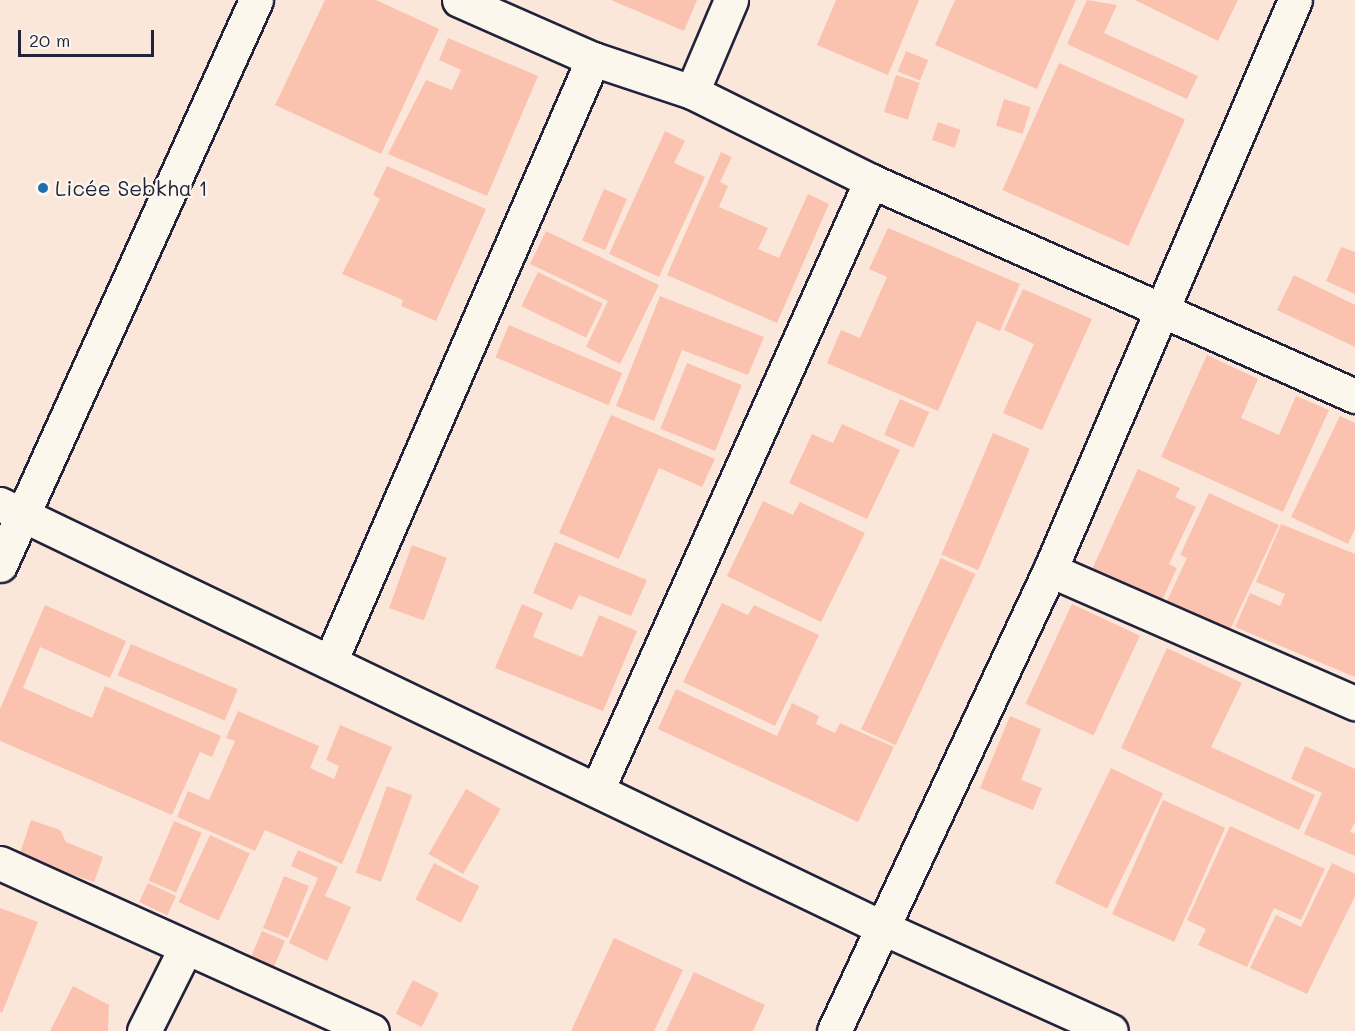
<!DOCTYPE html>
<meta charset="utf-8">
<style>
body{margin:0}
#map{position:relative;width:1355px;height:1031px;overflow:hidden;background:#fbe7da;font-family:Mali,sans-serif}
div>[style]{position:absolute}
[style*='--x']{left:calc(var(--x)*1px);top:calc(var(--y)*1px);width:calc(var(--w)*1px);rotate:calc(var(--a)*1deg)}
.building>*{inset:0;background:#fbc2b0;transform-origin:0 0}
.roads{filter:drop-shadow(2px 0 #22223b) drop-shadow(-2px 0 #22223b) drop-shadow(0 2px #22223b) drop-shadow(0 -2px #22223b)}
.minor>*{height:33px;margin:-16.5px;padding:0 16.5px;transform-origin:16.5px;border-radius:16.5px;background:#fbf7ec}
.dots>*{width:16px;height:16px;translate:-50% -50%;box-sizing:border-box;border:3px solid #fbf7ec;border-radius:50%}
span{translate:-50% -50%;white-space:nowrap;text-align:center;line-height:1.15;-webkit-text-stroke:4.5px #fbf7ec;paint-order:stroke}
.poi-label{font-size:21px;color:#22223b}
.left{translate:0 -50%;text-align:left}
.scale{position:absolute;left:18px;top:30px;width:136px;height:27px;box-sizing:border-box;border:3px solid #22223b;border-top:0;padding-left:8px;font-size:18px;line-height:21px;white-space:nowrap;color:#22223b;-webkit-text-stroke:4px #fbf7ec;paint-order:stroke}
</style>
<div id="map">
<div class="building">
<div style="clip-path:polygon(325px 0,376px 0,439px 29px,381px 154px,275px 105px)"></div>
<div style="clip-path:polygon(611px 0,697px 0,684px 31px)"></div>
<div style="clip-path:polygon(836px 0,919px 0,888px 75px,817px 45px)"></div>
<div style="clip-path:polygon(955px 0,1076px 0,1037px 89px,935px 45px)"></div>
<div style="clip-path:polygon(1087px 0,1117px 5px,1104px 33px,1198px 76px,1187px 99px,1067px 44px)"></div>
<div style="clip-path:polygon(1135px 0,1238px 0,1218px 41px)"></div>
<div style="clip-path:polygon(448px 38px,538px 76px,487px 196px,388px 154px,426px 80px,452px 90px,461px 70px,439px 60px)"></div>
<div style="left:906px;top:51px;width:24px;height:22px;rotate:22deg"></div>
<div style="left:1059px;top:63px;width:138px;height:139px;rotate:24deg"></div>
<div style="left:896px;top:75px;width:25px;height:39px;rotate:18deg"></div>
<div style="left:1004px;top:99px;width:28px;height:28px;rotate:17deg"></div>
<div style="left:938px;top:122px;width:24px;height:19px;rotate:19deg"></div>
<div style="clip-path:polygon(665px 131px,685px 141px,674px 163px,705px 177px,659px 277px,609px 254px)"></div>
<div style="clip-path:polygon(721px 152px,732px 157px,720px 182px,728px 186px,719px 207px,768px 228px,758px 249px,779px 258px,808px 194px,829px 204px,777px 323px,667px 275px)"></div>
<div style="clip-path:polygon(387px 166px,486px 209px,436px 321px,401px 306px,403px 300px,342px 274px,380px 199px,373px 195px)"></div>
<div style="left:604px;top:189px;width:25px;height:56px;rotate:23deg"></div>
<div style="clip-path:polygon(888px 228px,1020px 284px,1000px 331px,977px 321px,938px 411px,827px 363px,841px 330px,860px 338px,887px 277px,869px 269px)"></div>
<div style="clip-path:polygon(546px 231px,659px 285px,620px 364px,586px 347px,608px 301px,530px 264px)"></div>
<div style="clip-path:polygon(1341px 247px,1355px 252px,1355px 294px,1326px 281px)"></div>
<div style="left:538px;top:272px;width:72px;height:38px;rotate:26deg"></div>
<div style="clip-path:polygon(1294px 275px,1355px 305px,1355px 347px,1277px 310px)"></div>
<div style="clip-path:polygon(1023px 289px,1092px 319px,1042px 430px,1003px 413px,1034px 344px,1004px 330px)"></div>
<div style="clip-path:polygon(660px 296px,764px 337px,748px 375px,682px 350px,654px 421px,616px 406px)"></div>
<div style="left:509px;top:325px;width:123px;height:35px;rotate:23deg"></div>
<div style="clip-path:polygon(1207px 355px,1258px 379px,1241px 418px,1279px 435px,1296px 396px,1329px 410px,1283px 512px,1161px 457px)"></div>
<div style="left:687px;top:363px;width:59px;height:71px;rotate:22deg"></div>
<div style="left:900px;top:399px;width:32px;height:39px;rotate:24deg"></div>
<div style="clip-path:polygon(611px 415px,715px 459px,702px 487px,659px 468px,619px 559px,559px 533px)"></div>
<div style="clip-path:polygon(1340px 416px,1355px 423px,1355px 529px,1348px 544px,1291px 517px)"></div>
<div style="clip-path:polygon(842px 424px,900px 450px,867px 519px,789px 483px,812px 434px,833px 443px)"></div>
<div style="left:993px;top:433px;width:40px;height:132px;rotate:23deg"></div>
<div style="clip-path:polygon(1138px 469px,1180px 488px,1175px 497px,1196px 507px,1169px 564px,1177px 568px,1159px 607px,1089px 576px)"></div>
<div style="clip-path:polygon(1209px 493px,1279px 525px,1229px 632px,1166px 603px,1187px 558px,1180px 555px)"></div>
<div style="clip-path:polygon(763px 501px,793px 515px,800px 502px,865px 533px,821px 622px,727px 576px)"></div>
<div style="clip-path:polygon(1281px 524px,1355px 554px,1355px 677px,1235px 627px,1250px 593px,1280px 606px,1285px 594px,1256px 582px)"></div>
<div style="clip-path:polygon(555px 542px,647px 580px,631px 616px,579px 595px,572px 610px,533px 593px)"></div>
<div style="left:412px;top:545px;width:37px;height:67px;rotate:20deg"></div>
<div style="left:941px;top:558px;width:38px;height:189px;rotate:25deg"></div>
<div style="clip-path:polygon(722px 603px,748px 615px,754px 605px,819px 635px,775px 726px,683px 682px)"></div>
<div style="clip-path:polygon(522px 604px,543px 613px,533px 637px,582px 657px,599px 615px,637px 631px,603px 711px,495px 668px)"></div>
<div style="left:1072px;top:604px;width:75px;height:110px;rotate:25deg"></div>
<div style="clip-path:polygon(45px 605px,126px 641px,110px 678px,40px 647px,23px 688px,92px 718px,105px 686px,221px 736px,212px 757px,200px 752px,172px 815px,0 741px,0 709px)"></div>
<div style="left:131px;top:644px;width:116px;height:34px;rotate:23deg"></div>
<div style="clip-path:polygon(1167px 648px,1242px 683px,1211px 747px,1315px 795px,1299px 830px,1121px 748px)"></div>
<div style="clip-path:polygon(676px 689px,777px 736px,792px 703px,819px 716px,816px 724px,835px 733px,840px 723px,894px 747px,858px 822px,658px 729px)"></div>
<div style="clip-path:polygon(238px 711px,319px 746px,310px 768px,334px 779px,339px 766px,326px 760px,340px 725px,392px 747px,342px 864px,265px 830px,255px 851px,177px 817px,188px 791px,209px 800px,235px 741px,226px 738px)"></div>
<div style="clip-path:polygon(1010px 716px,1041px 729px,1021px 780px,1042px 788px,1033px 810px,980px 788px)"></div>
<div style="clip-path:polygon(1305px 746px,1355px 769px,1355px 822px,1350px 832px,1355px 834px,1355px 856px,1304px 834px,1322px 793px,1291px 779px)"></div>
<div style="left:1111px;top:768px;width:58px;height:128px;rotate:26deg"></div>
<div style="left:387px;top:786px;width:27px;height:92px;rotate:20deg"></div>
<div style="left:466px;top:789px;width:40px;height:75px;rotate:30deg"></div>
<div style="left:1163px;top:800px;width:68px;height:125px;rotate:24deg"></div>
<div style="clip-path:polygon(31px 820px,60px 830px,66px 842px,103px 857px,94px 882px,19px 856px)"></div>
<div style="left:174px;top:821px;width:30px;height:65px;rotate:23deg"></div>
<div style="clip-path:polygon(1230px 826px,1325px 869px,1301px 920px,1274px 908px,1247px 967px,1198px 945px,1206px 929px,1187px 920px)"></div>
<div style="left:210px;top:835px;width:44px;height:74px;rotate:25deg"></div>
<div style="clip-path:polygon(298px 850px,338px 867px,325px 896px,351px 907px,327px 961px,289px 943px,318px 878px,291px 866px)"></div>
<div style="left:434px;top:863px;width:51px;height:41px;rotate:27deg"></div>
<div style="clip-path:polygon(1332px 863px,1355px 874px,1355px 896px,1307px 994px,1250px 968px,1276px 915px,1301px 927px)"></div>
<div style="left:284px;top:876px;width:27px;height:56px;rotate:22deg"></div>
<div style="left:148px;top:883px;width:31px;height:21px;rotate:25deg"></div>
<div style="clip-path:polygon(0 908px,38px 922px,2px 1013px,0 1012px)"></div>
<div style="left:262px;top:931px;width:25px;height:28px;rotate:23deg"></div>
<div style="clip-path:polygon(614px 938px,683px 970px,654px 1031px,571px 1031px)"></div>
<div style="clip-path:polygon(694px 972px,765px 1005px,753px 1031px,666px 1031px)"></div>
<div style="left:413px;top:980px;width:29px;height:38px;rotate:27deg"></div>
<div style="clip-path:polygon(73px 986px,109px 1005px,108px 1031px,50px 1031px)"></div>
</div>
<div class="roads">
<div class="minor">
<div style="--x:459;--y:0;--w:146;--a:23.8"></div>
<div style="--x:593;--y:59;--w:104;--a:18.4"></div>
<div style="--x:692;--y:92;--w:200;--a:26.4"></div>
<div style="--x:871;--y:181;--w:530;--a:23.95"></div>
<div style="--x:692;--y:92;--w:100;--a:-67"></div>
<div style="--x:0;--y:504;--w:977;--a:25.65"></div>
<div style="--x:881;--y:927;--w:252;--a:24.3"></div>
<div style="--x:0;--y:565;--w:620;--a:-65.62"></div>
<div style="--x:1050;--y:570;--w:333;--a:23.6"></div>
<div style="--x:330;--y:662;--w:658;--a:-66.44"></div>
<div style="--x:597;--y:790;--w:668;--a:-65.78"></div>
<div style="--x:0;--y:863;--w:408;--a:24.3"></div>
<div style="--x:144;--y:1031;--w:92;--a:-63.4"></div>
<div style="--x:834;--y:1031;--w:509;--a:-64.89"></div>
<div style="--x:1050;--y:570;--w:620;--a:-66.74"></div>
</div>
</div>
<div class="dots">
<div style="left:43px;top:188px;background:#1f6fb2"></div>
</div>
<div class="poi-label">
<span class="left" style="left:55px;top:188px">Licée Sebkha 1</span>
</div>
<div class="scale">20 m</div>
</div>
